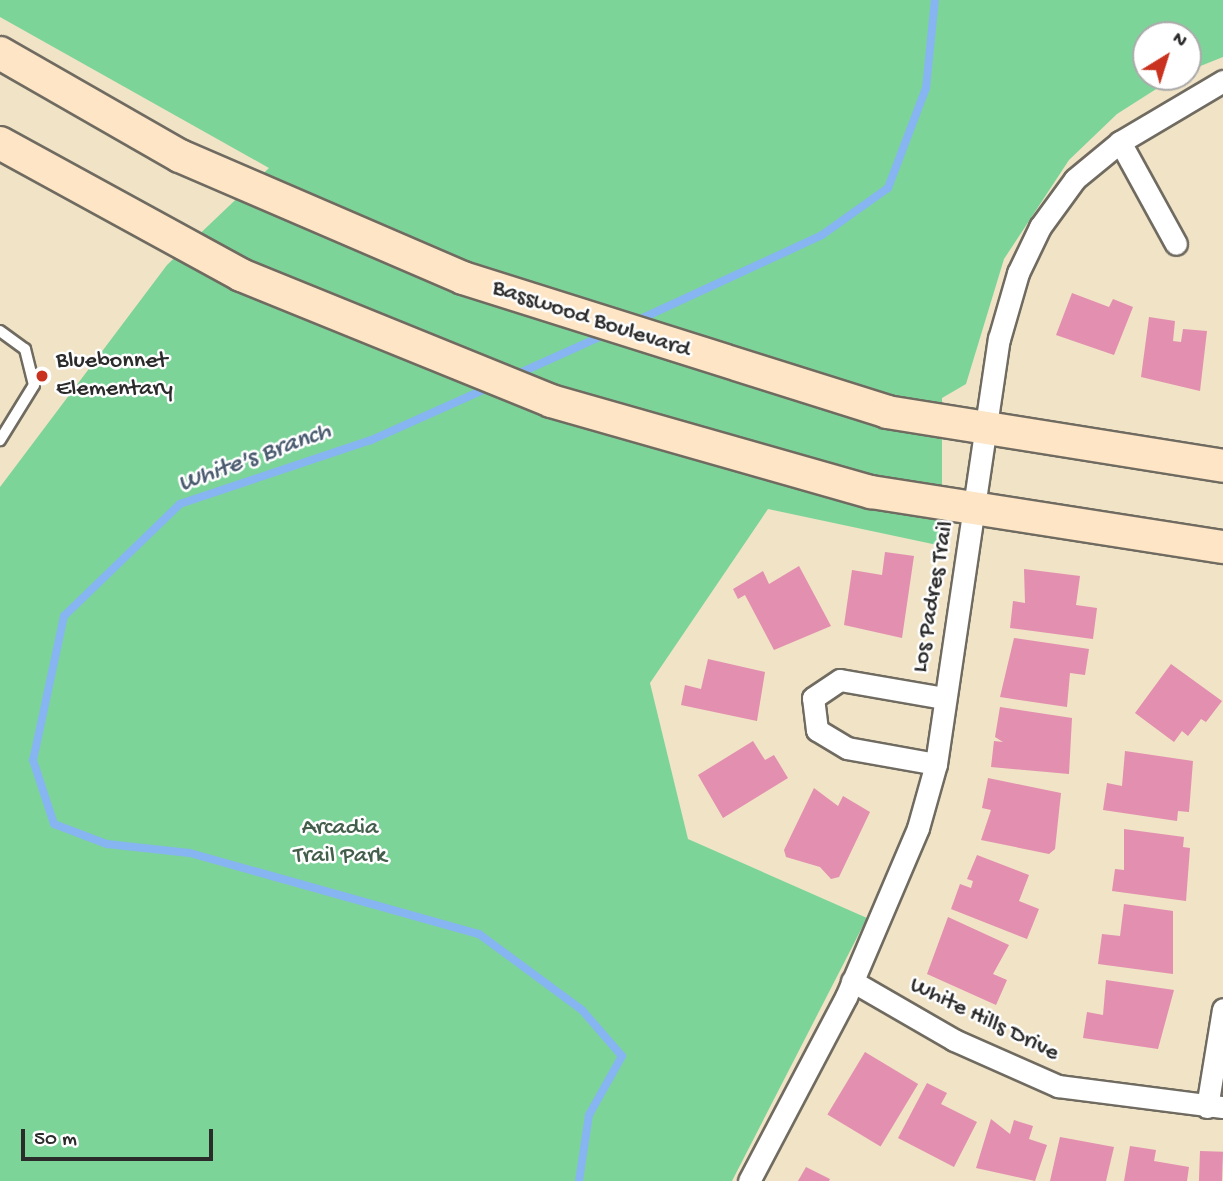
<!DOCTYPE html>
<style>
body{margin:0}
#map{position:relative;width:1223px;height:1181px;overflow:hidden;background:#f0e3c6;font-family:"Gochi Hand",sans-serif}
div>[style]{position:absolute}
[style*='--x']{left:calc(var(--x)*1px);top:calc(var(--y)*1px);width:calc(var(--w)*1px);rotate:calc(var(--a)*1deg)}
.green>*{inset:0;background:#7dd499}
.stream>*{height:8px;margin:-4px;padding:0 4px;transform-origin:4px;border-radius:4px;background:#86b5f1}
.building>*{inset:0;background:#e38faf;transform-origin:0 0}
.roads{filter:drop-shadow(2px 0 #706b61) drop-shadow(-2px 0 #706b61) drop-shadow(0 2px #706b61) drop-shadow(0 -2px #706b61)}
.service>*{height:10px;margin:-5px;padding:0 5px;transform-origin:5px;border-radius:5px;background:#fff}
.minor>*{height:21px;margin:-10.5px;padding:0 10.5px;transform-origin:10.5px;border-radius:10.5px;background:#fff}
.secondary>*{height:32px;margin:-16px;padding:0 16px;transform-origin:16px;border-radius:16px;background:#fde5c5}
.dots>*{width:19px;height:19px;translate:-50% -50%;box-sizing:border-box;border:4px solid #fff;border-radius:50%}
span{translate:-50% -50%;white-space:nowrap;text-align:center;line-height:1.15;-webkit-text-stroke:5px #fff;paint-order:stroke}
.street-label{font-size:24px;color:#2b2b2b}
.poi-label{font-size:24px;color:#2b2b2b}
.left{translate:0 -50%;text-align:left}
.park-label{font-size:24px;color:#445e4c}
.water-label{font-size:26px;color:#4b5b70;font-style:italic}
.north{position:absolute;left:1132px;top:21px;width:70px;height:70px;box-sizing:border-box;background:#fff;border:2px solid #aaa;border-radius:50%;rotate:38deg;font-size:19px;font-weight:700;line-height:28px;text-align:center;color:#2b2b2b}
.north::after{content:'';display:block;margin:auto;width:24px;height:32px;background:#c8321e;clip-path:polygon(50% 0,100% 100%,50% 72%,0 100%)}
.scale{position:absolute;left:21px;top:1129px;width:192px;height:32px;box-sizing:border-box;border:4px solid #2b2b2b;border-top:0;padding-left:9px;font-size:21px;line-height:24px;white-space:nowrap;color:#2b2b2b;-webkit-text-stroke:5px #fff;paint-order:stroke}
</style>
<div id="map">
<div class="green">
<div style="clip-path:polygon(0 0,1223px 0,1223px 57px,1188px 71px,1188px 35px,1146px 35px,1146px 77px,1175px 77px,1117px 114px,1069px 160px,1004px 259px,966px 384px,942px 398px,942px 546px,768px 509px,650px 683px,688px 839px,867px 918px,732px 1181px,0 1181px,0 487px,167px 265px,269px 168px,0 17px)"></div>
</div>
<div class="stream">
<div style="--x:634;--y:322;--w:207;--a:-24.8"></div>
<div style="--x:822;--y:235;--w:81;--a:-35.5"></div>
<div style="--x:888;--y:188;--w:107;--a:-69.2"></div>
<div style="--x:926;--y:88;--w:88;--a:-84.2"></div>
<div style="--x:513;--y:376;--w:102;--a:-24.3"></div>
<div style="--x:492;--y:386;--w:133;--a:155.9"></div>
<div style="--x:371;--y:440;--w:201;--a:161.5"></div>
<div style="--x:180;--y:504;--w:161;--a:136"></div>
<div style="--x:64;--y:616;--w:147;--a:102.1"></div>
<div style="--x:33;--y:760;--w:67;--a:71.8"></div>
<div style="--x:54;--y:824;--w:57;--a:20.7"></div>
<div style="--x:107;--y:844;--w:83;--a:6.2"></div>
<div style="--x:190;--y:853;--w:300;--a:15.7"></div>
<div style="--x:479;--y:934;--w:128;--a:36.4"></div>
<div style="--x:582;--y:1010;--w:61;--a:49"></div>
<div style="--x:622;--y:1056;--w:68;--a:119.2"></div>
<div style="--x:589;--y:1115;--w:67;--a:98.6"></div>
</div>
<div class="building">
<div style="clip-path:polygon(1072px 293px,1109px 307px,1113px 299px,1133px 307px,1114px 355px,1056px 335px)"></div>
<div style="clip-path:polygon(1149px 317px,1175px 321px,1173px 341px,1181px 342px,1183px 329px,1207px 331px,1200px 391px,1141px 377px)"></div>
<div style="clip-path:polygon(885px 552px,914px 556px,902px 638px,844px 625px,852px 570px,882px 575px)"></div>
<div style="clip-path:polygon(799px 566px,831px 626px,774px 650px,745px 595px,738px 599px,733px 589px,763px 571px,769px 584px)"></div>
<div style="clip-path:polygon(1024px 569px,1080px 576px,1076px 605px,1097px 608px,1093px 639px,1010px 628px,1013px 601px,1025px 603px)"></div>
<div style="clip-path:polygon(1014px 638px,1089px 649px,1085px 675px,1070px 673px,1067px 707px,1000px 697px)"></div>
<div style="clip-path:polygon(708px 659px,765px 672px,757px 721px,681px 705px,685px 685px,701px 689px)"></div>
<div style="clip-path:polygon(1171px 664px,1222px 701px,1206px 722px,1201px 719px,1188px 736px,1182px 731px,1174px 742px,1135px 713px)"></div>
<div style="clip-path:polygon(1000px 707px,1072px 718px,1069px 774px,991px 767px,994px 741px,1003px 742px,995px 737px)"></div>
<div style="clip-path:polygon(753px 741px,765px 760px,774px 755px,788px 778px,723px 818px,698px 775px)"></div>
<div style="clip-path:polygon(1125px 751px,1193px 761px,1189px 812px,1178px 811px,1177px 821px,1103px 810px,1107px 783px,1122px 786px)"></div>
<div style="clip-path:polygon(988px 778px,1061px 793px,1055px 849px,1049px 854px,981px 840px,991px 810px,982px 808px)"></div>
<div style="clip-path:polygon(814px 788px,838px 806px,843px 796px,870px 812px,839px 877px,831px 879px,820px 867px,786px 857px,784px 850px)"></div>
<div style="clip-path:polygon(1124px 829px,1184px 837px,1183px 847px,1190px 848px,1186px 901px,1112px 891px,1115px 869px,1124px 870px)"></div>
<div style="clip-path:polygon(977px 855px,1029px 875px,1019px 901px,1039px 909px,1027px 939px,951px 909px,960px 884px,971px 888px,973px 881px,967px 879px)"></div>
<div style="clip-path:polygon(1124px 904px,1173px 911px,1173px 974px,1098px 964px,1102px 934px,1120px 936px)"></div>
<div style="clip-path:polygon(948px 917px,1009px 945px,993px 974px,1007px 980px,996px 1005px,927px 974px)"></div>
<div style="clip-path:polygon(1106px 980px,1174px 990px,1158px 1049px,1083px 1038px,1087px 1012px,1103px 1015px)"></div>
<div style="left:865px;top:1052px;width:62px;height:73px;rotate:31deg"></div>
<div style="clip-path:polygon(927px 1083px,947px 1093px,941px 1104px,977px 1122px,954px 1167px,898px 1138px)"></div>
<div style="clip-path:polygon(991px 1119px,1010px 1134px,1014px 1120px,1033px 1126px,1029px 1139px,1047px 1145px,1035px 1181px,976px 1168px)"></div>
<div style="clip-path:polygon(1060px 1137px,1114px 1147px,1106px 1181px,1050px 1181px)"></div>
<div style="clip-path:polygon(1130px 1146px,1156px 1150px,1154px 1161px,1189px 1167px,1187px 1181px,1124px 1181px)"></div>
<div style="left:1200px;top:1151px;width:23px;height:30px;rotate:2deg"></div>
<div style="clip-path:polygon(806px 1167px,830px 1179px,829px 1181px,798px 1181px)"></div>
</div>
<div class="roads">
<div class="service">
<div style="--x:0;--y:331;--w:31;--a:36"></div>
<div style="--x:25;--y:349;--w:37;--a:76"></div>
<div style="--x:34;--y:385;--w:65;--a:121.7"></div>
</div>
<div class="minor">
<div style="--x:1120;--y:142;--w:116;--a:61.2"></div>
<div style="--x:936;--y:764;--w:90;--a:-169.8"></div>
<div style="--x:847;--y:748;--w:35;--a:-149"></div>
<div style="--x:817;--y:730;--w:32;--a:-97"></div>
<div style="--x:813;--y:698;--w:32;--a:-34"></div>
<div style="--x:840;--y:680;--w:106;--a:9.8"></div>
<div style="--x:852;--y:981;--w:118;--a:30"></div>
<div style="--x:954;--y:1040;--w:114;--a:23.9"></div>
<div style="--x:1058;--y:1086;--w:166;--a:7.3"></div>
<div style="--x:1207;--y:1107;--w:99;--a:-80.7"></div>
<div style="--x:749;--y:1181;--w:208;--a:-62.2"></div>
<div style="--x:846;--y:997;--w:184;--a:-66.9"></div>
<div style="--x:918;--y:828;--w:66;--a:-74.3"></div>
<div style="--x:936;--y:764;--w:430;--a:-81.6"></div>
<div style="--x:999;--y:339;--w:69;--a:-73.9"></div>
<div style="--x:1018;--y:273;--w:51;--a:-64.4"></div>
<div style="--x:1040;--y:227;--w:59;--a:-53.9"></div>
<div style="--x:1075;--y:179;--w:58;--a:-39.4"></div>
<div style="--x:1120;--y:142;--w:120;--a:-30.6"></div>
</div>
<div class="secondary">
<div style="--x:0;--y:53;--w:207;--a:29.8"></div>
<div style="--x:180;--y:156;--w:308;--a:23.3"></div>
<div style="--x:463;--y:278;--w:445;--a:17.5"></div>
<div style="--x:887;--y:412;--w:340;--a:9.1"></div>
<div style="--x:0;--y:143;--w:275;--a:28.7"></div>
<div style="--x:241;--y:275;--w:335;--a:22.1"></div>
<div style="--x:551;--y:401;--w:333;--a:15.9"></div>
<div style="--x:871;--y:492;--w:356;--a:8.9"></div>
</div>
</div>
<div class="dots">
<div style="left:42px;top:376px;background:#c8321e"></div>
</div>
<div class="street-label">
<span style="left:591px;top:320px;rotate:18deg">Basswood Boulevard</span>
<span style="left:934px;top:597px;rotate:-80deg">Los Padres Trail</span>
<span style="left:984px;top:1020px;rotate:26deg">White Hills Drive</span>
</div>
<div class="poi-label">
<span class="left" style="left:56px;top:376px">Bluebonnet<br>Elementary</span>
</div>
<div class="park-label">
<span style="left:340px;top:843px">Arcadia<br>Trail Park</span>
</div>
<div class="water-label">
<span style="left:255px;top:459px;rotate:-20deg">White's Branch</span>
</div>
<div class="north">N</div>
<div class="scale">50 m</div>
</div>
